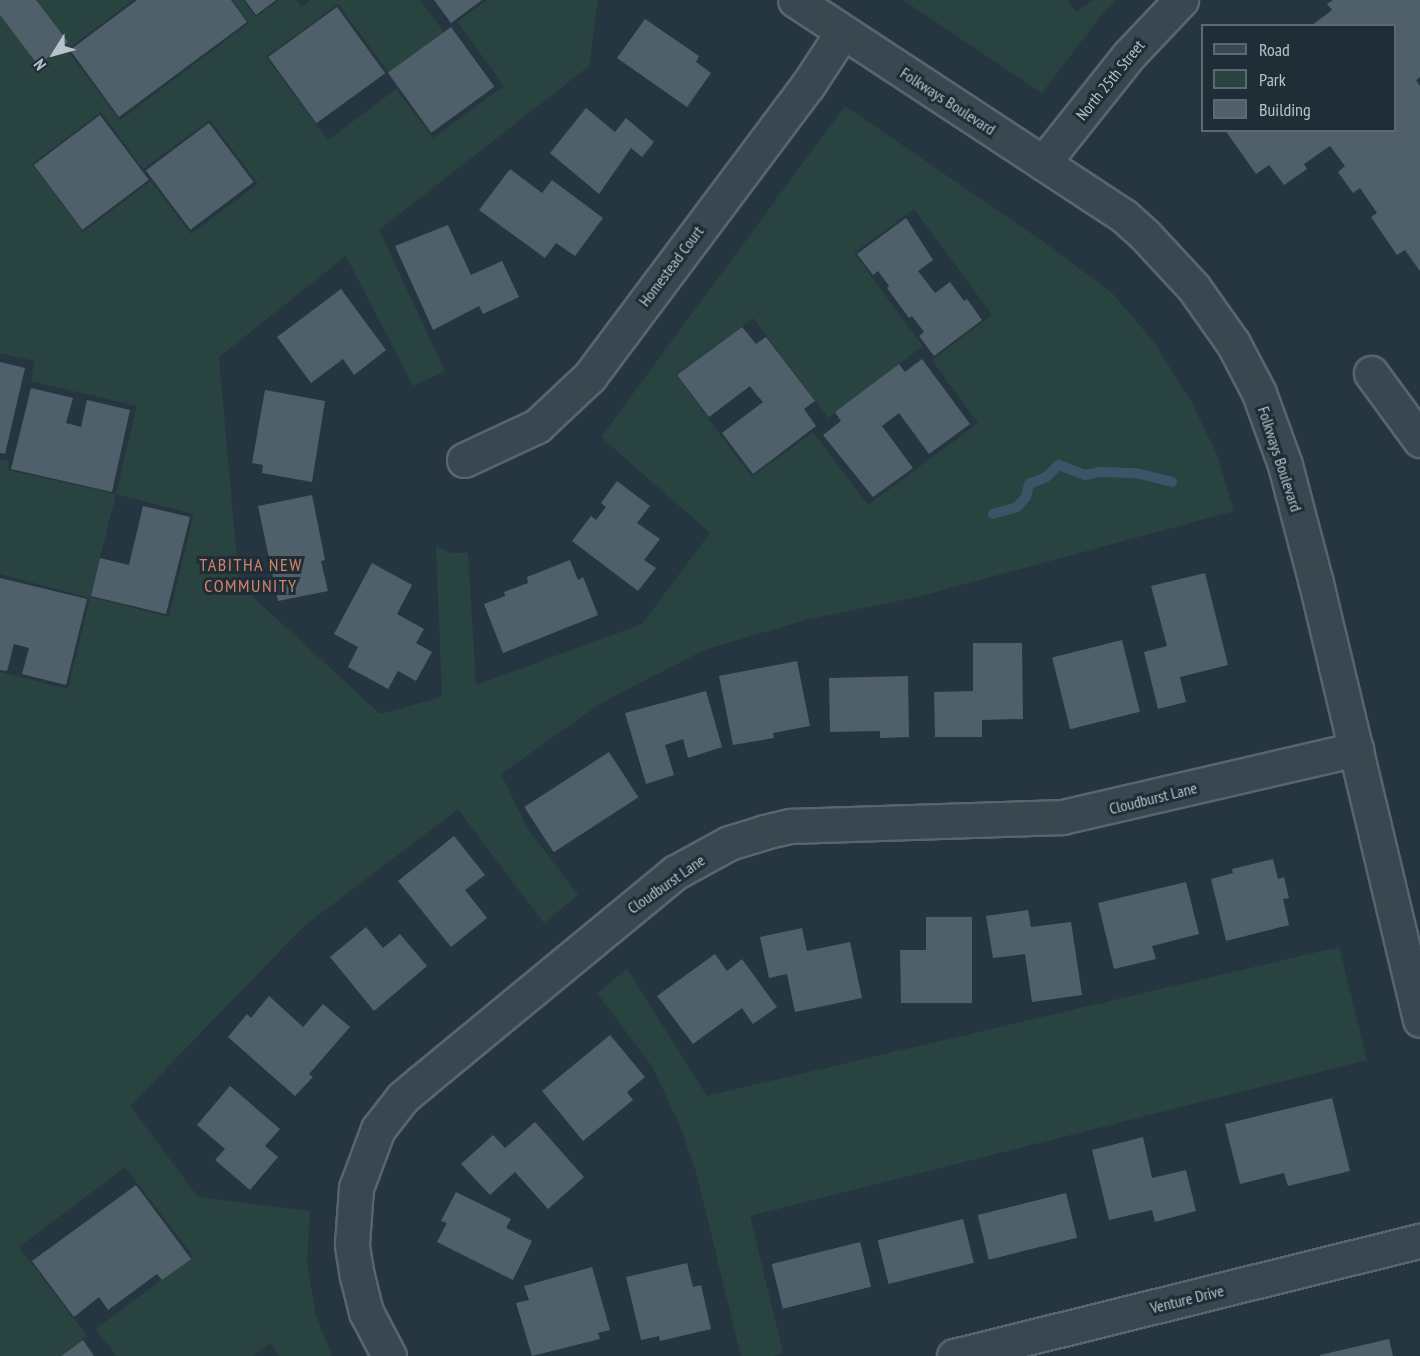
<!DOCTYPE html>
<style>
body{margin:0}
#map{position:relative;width:1420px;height:1356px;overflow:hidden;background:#263640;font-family:"PT Sans Narrow",sans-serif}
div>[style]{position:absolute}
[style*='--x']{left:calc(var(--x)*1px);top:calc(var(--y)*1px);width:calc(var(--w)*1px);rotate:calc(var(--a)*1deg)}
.green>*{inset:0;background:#294341}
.stream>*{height:10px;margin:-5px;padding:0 5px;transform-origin:5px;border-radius:5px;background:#3a5567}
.building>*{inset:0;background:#4f606b;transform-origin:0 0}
.roads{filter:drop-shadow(2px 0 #58656e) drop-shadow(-2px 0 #58656e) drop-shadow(0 2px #58656e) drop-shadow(0 -2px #58656e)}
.minor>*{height:33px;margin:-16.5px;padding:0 16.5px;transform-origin:16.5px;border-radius:16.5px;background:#3a4750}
span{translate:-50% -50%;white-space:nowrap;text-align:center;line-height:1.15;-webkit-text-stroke:6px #1f2d36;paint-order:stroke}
.street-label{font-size:16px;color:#b7c2cb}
.neighbourhood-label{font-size:18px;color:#d48368;letter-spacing:1.5px}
.legend{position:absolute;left:1201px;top:24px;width:195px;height:108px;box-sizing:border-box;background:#1f2d36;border:2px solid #5c6972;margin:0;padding:8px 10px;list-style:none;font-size:18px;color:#b7c2cb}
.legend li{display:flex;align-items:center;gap:12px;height:30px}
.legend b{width:30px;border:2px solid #5c6972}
.north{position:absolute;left:24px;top:24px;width:60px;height:60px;-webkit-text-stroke:4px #1f2d36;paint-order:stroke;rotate:233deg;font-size:16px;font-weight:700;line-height:24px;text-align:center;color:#b7c2cb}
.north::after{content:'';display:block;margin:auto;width:21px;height:27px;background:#b7c2cb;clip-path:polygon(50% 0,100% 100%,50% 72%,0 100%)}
</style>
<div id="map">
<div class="green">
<div style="clip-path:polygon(evenodd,0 0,133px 0,67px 50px,120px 120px,249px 23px,232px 0,243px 0,256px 17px,279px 0,296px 0,302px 7px,311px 0,420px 0,444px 32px,389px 73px,338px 4px,266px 57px,328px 140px,396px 89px,433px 138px,504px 86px,457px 22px,487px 0,598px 0,589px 66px,379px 230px,445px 371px,413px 386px,346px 256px,219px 357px,239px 584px,380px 714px,442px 697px,436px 546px,452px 553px,468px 553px,476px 685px,642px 624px,710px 533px,601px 437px,845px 106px,1038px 238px,1112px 293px,1153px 341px,1191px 401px,1217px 455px,1234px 511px,917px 597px,809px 619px,704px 650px,601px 703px,501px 774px,527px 828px,578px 895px,544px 923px,458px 809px,303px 927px,130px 1106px,198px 1197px,310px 1211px,307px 1262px,316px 1316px,332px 1356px,280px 1356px,270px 1343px,253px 1356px,117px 1356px,96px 1329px,193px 1256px,125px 1167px,19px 1247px,87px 1336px,60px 1356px,0 1356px,0 672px,68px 689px,90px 598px,0 574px,0 459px,9px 461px,8px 470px,116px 494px,137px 406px,31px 381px,35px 361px,0 353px,0 0,101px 112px,143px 169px,210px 120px,258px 184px,191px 234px,151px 181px,83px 232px,32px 164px,101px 112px,0 0,914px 209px,992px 315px,932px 360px,978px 423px,868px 505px,813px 432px,752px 477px,676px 375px,753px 318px,828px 418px,923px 346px,854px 253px,914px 209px,0 0,116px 494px,194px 514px,169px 617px,90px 597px,116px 494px)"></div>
<div style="clip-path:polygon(903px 0,1067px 0,1076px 12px,1093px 0,1116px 0,1099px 18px,1042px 93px)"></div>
<div style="clip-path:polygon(1339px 947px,1367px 1060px,750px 1216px,783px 1353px,773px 1356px,741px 1356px,696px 1172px,681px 1128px,653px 1068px,597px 993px,627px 969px,707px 1096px)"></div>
</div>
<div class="stream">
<div style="--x:993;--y:514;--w:25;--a:-16"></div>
<div style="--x:1017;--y:507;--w:13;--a:-48"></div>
<div style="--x:1026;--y:497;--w:13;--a:-77"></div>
<div style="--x:1029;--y:484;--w:18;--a:-22"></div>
<div style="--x:1046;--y:477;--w:18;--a:-43"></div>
<div style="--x:1059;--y:465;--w:28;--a:21"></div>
<div style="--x:1085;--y:475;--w:16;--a:-11"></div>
<div style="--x:1101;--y:472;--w:35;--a:2"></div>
<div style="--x:1136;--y:473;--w:37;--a:14"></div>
</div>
<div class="building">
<div style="clip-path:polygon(0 0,36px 0,68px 42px,38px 65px,0 15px)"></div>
<div style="clip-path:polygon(137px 0,231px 0,247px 22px,119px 117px,70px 50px)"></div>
<div style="clip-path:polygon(245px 0,276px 0,256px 15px)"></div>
<div style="clip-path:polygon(434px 0,482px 0,451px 23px)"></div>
<div style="clip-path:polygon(1333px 0,1420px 0,1420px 77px,1416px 80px,1420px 86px,1420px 271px,1405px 250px,1397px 255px,1371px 217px,1377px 213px,1360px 188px,1353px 193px,1338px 172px,1345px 166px,1330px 146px,1304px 164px,1307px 169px,1284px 185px,1269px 165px,1256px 174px,1225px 130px,1395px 130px,1395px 26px,1311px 26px,1332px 10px,1327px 4px)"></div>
<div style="left:337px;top:7px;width:82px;height:85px;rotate:54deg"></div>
<div style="clip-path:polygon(645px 19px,699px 56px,696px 62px,711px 73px,687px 107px,617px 58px)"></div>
<div style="left:451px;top:27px;width:74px;height:78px;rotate:54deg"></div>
<div style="clip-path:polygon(586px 108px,615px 132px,626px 118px,654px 142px,642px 157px,631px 148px,599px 194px,550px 153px)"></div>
<div style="left:100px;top:115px;width:81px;height:83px;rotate:53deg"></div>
<div style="left:209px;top:123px;width:74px;height:79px;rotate:53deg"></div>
<div style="clip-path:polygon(510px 169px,542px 193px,552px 180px,603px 218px,575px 256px,556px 243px,545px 258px,479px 210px)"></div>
<div style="clip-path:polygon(906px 218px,933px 260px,918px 271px,935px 293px,950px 282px,964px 301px,967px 299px,982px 320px,934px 356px,919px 336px,924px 332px,912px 316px,909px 318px,887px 288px,889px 286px,878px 271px,873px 275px,857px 254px)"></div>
<div style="clip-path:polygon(448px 225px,471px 275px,502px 261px,519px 297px,483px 314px,479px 306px,433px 330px,395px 246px)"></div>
<div style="clip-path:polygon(341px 289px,386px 350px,354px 375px,343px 359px,311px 383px,277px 337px)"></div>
<div style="clip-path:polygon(742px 327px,756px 344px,766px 337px,815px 401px,804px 409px,816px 426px,753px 474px,722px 433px,763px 402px,756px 394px,750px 386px,709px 417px,677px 375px)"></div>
<div style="clip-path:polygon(922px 359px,970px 424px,929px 454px,899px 413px,882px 426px,913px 468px,873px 497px,823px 435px,841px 421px,835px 412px,899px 364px,905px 372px)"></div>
<div style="clip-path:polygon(0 362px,25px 368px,5px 454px,0 453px)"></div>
<div style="clip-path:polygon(31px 388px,73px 398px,66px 423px,81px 427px,87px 400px,130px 410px,112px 492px,11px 469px)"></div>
<div style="clip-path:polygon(265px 390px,325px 401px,312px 482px,262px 473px,263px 465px,252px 463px)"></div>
<div style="clip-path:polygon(617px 481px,650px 506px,637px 523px,660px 539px,644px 560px,656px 568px,638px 591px,572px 541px,591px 516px,596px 520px,606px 507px,601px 503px)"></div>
<div style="clip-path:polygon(312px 495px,325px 560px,321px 561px,328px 591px,278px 601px,258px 506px)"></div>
<div style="clip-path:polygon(143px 506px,190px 517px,166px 614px,91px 596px,100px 558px,129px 565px)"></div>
<div style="clip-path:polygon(570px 560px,578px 580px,583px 577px,598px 615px,503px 653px,484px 604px,505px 596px,504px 592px,528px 583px,527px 577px)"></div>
<div style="clip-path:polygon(372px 563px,412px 585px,397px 614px,424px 629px,416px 643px,432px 652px,416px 681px,398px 671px,388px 689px,348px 667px,358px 647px,334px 634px)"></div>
<div style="clip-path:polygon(1205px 573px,1228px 665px,1180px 677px,1186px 702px,1158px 709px,1144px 652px,1167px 646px,1151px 586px)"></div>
<div style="clip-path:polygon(0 578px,87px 599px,66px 685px,22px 674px,29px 648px,14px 644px,7px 671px,0 670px)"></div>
<div style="left:1122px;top:640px;width:74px;height:72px;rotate:76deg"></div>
<div style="clip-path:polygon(973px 643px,1022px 643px,1023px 719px,982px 720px,982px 737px,935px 737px,934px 692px,973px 691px)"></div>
<div style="clip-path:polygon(797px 661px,810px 726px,773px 733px,774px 738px,733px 745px,719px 676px)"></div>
<div style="clip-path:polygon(908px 676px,909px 737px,880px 738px,880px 731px,830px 732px,829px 678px)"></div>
<div style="clip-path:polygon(706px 691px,722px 747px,688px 758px,683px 739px,665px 745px,674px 775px,646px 784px,625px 713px)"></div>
<div style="left:609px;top:752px;width:54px;height:101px;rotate:57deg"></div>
<div style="clip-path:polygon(454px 836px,485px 875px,465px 890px,487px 918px,451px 947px,398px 881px)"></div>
<div style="clip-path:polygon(1273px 859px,1278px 879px,1284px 877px,1289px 898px,1283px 899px,1289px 925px,1226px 941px,1211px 879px,1233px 873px,1232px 869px)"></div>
<div style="clip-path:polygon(1186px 882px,1199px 934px,1152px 946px,1156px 959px,1114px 969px,1098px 903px)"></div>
<div style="clip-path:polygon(1028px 910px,1031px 927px,1071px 922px,1082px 995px,1032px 1002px,1025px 954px,993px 958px,986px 916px)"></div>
<div style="clip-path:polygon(926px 917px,972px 917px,972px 1003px,901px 1003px,900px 950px,926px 950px)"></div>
<div style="clip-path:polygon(366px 927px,383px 948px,400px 934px,427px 966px,374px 1011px,330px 957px)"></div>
<div style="clip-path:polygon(802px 928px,807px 951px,850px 942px,862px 998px,795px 1012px,787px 974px,769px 978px,760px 937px)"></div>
<div style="clip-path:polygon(715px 954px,727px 971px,742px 959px,777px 1007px,753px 1024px,742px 1008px,693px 1044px,657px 996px)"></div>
<div style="clip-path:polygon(269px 996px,303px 1027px,323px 1004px,350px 1027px,309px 1074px,313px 1077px,295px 1096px,228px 1037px,247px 1014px,251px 1018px)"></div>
<div style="clip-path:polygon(610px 1035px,645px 1077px,627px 1092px,633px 1100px,583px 1141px,542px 1091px)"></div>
<div style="clip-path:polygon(230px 1086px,280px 1129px,265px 1146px,278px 1157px,250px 1190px,215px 1160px,225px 1149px,197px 1125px)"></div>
<div style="clip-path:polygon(1332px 1098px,1350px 1171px,1288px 1186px,1284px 1173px,1240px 1184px,1225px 1124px)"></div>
<div style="clip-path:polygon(535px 1122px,584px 1177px,548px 1209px,515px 1172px,490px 1195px,461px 1164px,493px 1135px,505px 1148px)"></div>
<div style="clip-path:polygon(1143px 1137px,1152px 1178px,1186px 1170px,1196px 1211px,1155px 1222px,1152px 1210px,1109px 1220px,1092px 1150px)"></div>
<div style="clip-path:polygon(136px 1185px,191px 1259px,162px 1280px,157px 1274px,108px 1310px,99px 1297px,74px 1317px,32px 1261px)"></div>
<div style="clip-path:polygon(456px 1192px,511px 1219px,506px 1228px,532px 1241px,513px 1280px,437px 1242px,447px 1223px,441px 1221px)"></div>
<div style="left:1066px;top:1193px;width:46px;height:91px;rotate:76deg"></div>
<div style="left:963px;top:1219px;width:45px;height:88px;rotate:76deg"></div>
<div style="left:860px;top:1242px;width:46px;height:91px;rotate:76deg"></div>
<div style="clip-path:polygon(687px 1263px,693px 1287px,701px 1285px,711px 1329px,660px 1341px,659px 1336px,641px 1340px,626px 1277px)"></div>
<div style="clip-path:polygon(592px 1267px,610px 1330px,598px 1333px,600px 1339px,532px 1356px,516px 1303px,529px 1300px,524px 1286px)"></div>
<div style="clip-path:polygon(1389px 1339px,1393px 1356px,1320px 1356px,1320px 1355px)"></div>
<div style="clip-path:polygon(83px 1340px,94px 1356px,61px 1356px)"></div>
</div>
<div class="roads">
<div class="minor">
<div style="--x:795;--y:0;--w:394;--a:33.3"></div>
<div style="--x:1124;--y:216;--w:28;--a:42"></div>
<div style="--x:1145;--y:235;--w:72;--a:47.2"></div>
<div style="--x:1194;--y:288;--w:67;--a:54.7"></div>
<div style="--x:1233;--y:343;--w:56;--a:62.5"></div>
<div style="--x:1259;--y:393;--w:77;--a:70.1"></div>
<div style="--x:1285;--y:465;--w:122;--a:75.3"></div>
<div style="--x:1316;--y:583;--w:449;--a:76.6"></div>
<div style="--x:1043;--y:163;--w:138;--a:-51.5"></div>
<div style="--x:1129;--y:55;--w:76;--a:-46.6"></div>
<div style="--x:1371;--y:373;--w:83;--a:53.8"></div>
<div style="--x:464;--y:460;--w:81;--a:-25"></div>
<div style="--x:537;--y:426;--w:73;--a:-43.3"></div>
<div style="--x:590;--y:376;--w:364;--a:-53.2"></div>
<div style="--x:808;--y:85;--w:62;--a:-56.8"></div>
<div style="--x:389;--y:1356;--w:50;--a:-117.6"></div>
<div style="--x:366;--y:1312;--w:36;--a:-104"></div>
<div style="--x:357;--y:1277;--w:33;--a:-99"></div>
<div style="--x:352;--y:1244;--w:56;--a:-85.9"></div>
<div style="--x:356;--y:1188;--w:63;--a:-69.6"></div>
<div style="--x:378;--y:1129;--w:39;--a:-52"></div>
<div style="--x:402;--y:1098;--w:25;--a:-40"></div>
<div style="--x:421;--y:1082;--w:330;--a:-39.5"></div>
<div style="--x:676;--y:872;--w:60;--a:-28.7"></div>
<div style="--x:729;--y:843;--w:37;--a:-17"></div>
<div style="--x:764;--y:832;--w:28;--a:-13"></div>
<div style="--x:791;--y:826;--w:271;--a:-1.9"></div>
<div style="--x:1062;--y:817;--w:302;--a:-13"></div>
<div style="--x:954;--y:1356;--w:480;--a:-13.9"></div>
</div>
</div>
<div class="street-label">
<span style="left:1110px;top:80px;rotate:-51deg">North 25th Street</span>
<span style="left:948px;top:101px;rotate:33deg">Folkways Boulevard</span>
<span style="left:671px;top:266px;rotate:-53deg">Homestead Court</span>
<span style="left:1280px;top:459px;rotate:72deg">Folkways Boulevard</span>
<span style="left:1153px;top:798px;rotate:-14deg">Cloudburst Lane</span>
<span style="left:666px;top:884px;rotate:-35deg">Cloudburst Lane</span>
<span style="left:1187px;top:1299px;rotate:-14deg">Venture Drive</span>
</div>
<div class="neighbourhood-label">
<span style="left:251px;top:576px">TABITHA NEW<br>COMMUNITY</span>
</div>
<ul class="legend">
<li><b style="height:8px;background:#3a4750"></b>Road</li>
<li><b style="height:16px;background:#294341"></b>Park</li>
<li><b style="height:16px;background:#4f606b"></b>Building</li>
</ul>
<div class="north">N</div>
</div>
